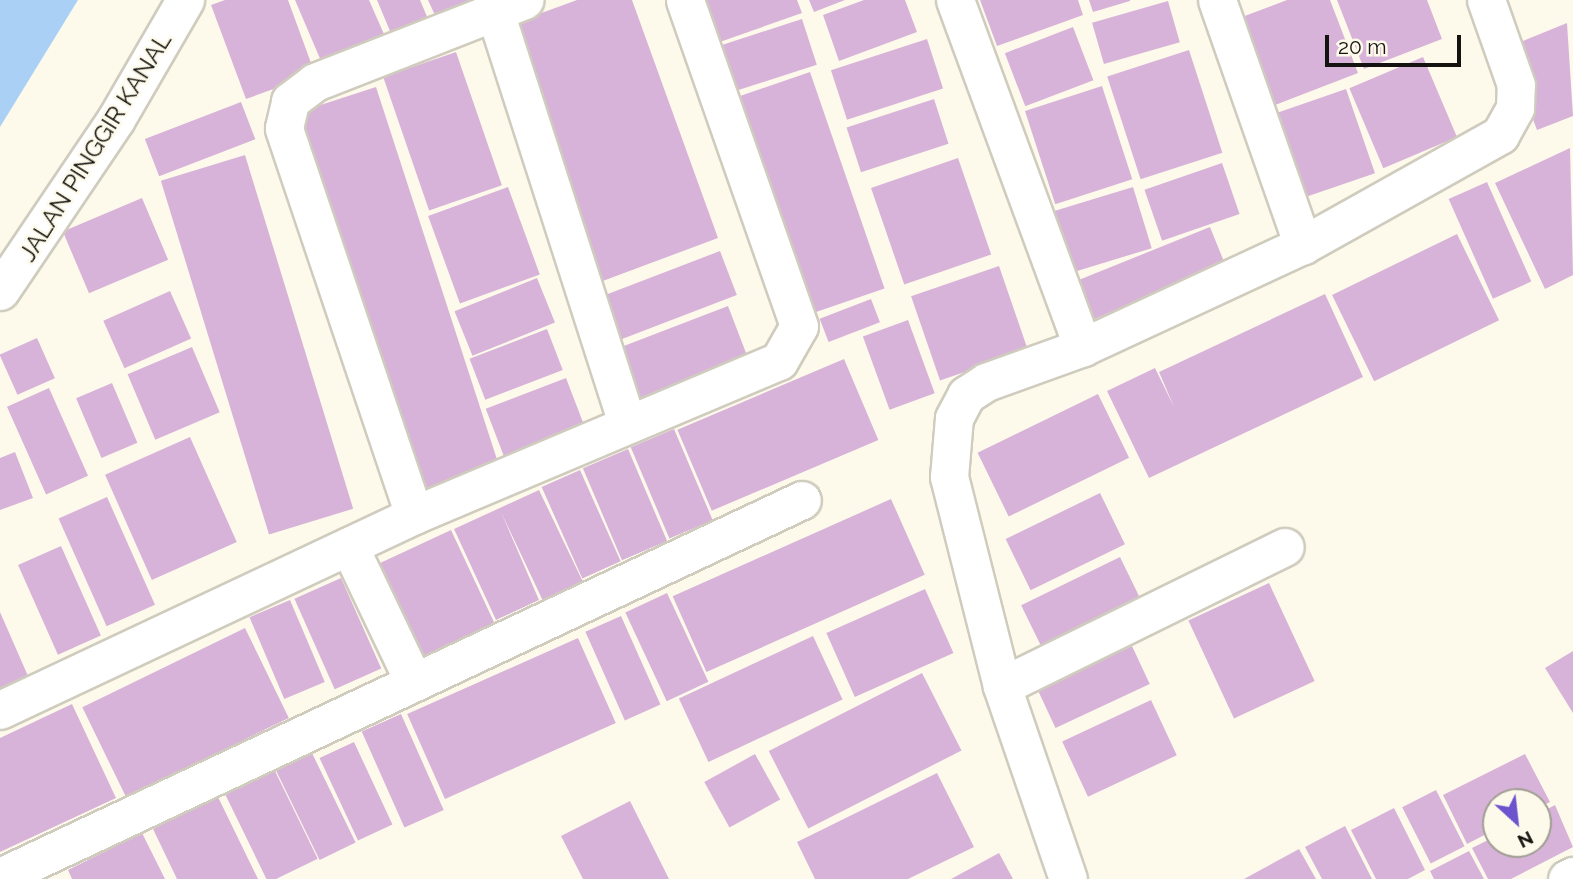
<!DOCTYPE html>
<style>
body{margin:0}
#map{position:relative;width:1573px;height:879px;overflow:hidden;background:#fdfaeb;font-family:Raleway,sans-serif}
div>[style]{position:absolute}
[style*='--x']{left:calc(var(--x)*1px);top:calc(var(--y)*1px);width:calc(var(--w)*1px);rotate:calc(var(--a)*1deg)}
.water>*{inset:0;background:#abd0f5}
.building>*{inset:0;background:#d8b3d9;transform-origin:0 0}
.roads{filter:drop-shadow(2px 0 #cfccbe) drop-shadow(-2px 0 #cfccbe) drop-shadow(0 2px #cfccbe) drop-shadow(0 -2px #cfccbe)}
.street>*{height:37px;margin:-18.5px;padding:0 18.5px;transform-origin:18.5px;border-radius:18.5px;background:#fff}
span{translate:-50% -50%;white-space:nowrap;text-align:center;line-height:1.15;-webkit-text-stroke:5px #fdfaeb;paint-order:stroke}
.street-label{font-size:24px;color:#15130f}
.north{position:absolute;left:1482px;top:788px;width:70px;height:70px;box-sizing:border-box;background:#fdfaeb;border:2px solid #a09e93;border-radius:50%;rotate:153deg;font-size:19px;font-weight:700;line-height:28px;text-align:center;color:#15130f}
.north::after{content:'';display:block;margin:auto;width:24px;height:32px;background:#6b54cd;clip-path:polygon(50% 0,100% 100%,50% 72%,0 100%)}
.scale{position:absolute;left:1325px;top:35px;width:136px;height:32px;box-sizing:border-box;border:4px solid #15130f;border-top:0;padding-left:9px;font-size:21px;line-height:24px;white-space:nowrap;color:#15130f;-webkit-text-stroke:5px #fdfaeb;paint-order:stroke}
</style>
<div id="map">
<div class="water">
<div style="clip-path:polygon(0 0,78px 0,0 127px)"></div>
</div>
<div class="building">
<div style="clip-path:polygon(225px 0,288px 0,315px 74px,246px 99px,211px 5px)"></div>
<div style="clip-path:polygon(295px 0,369px 0,387px 41px,324px 68px)"></div>
<div style="clip-path:polygon(377px 0,420px 0,431px 26px,395px 43px)"></div>
<div style="clip-path:polygon(428px 0,496px 0,440px 26px)"></div>
<div style="clip-path:polygon(577px 0,632px 0,718px 238px,600px 282px,506px 26px)"></div>
<div style="clip-path:polygon(702px 0,797px 0,802px 13px,717px 43px)"></div>
<div style="clip-path:polygon(809px 0,845px 0,814px 12px)"></div>
<div style="clip-path:polygon(864px 0,905px 0,917px 32px,839px 61px,823px 15px)"></div>
<div style="clip-path:polygon(980px 0,1078px 0,1083px 15px,997px 46px)"></div>
<div style="clip-path:polygon(1089px 0,1130px 0,1130px 1px,1093px 12px)"></div>
<div style="clip-path:polygon(1287px 0,1330px 0,1358px 73px,1275px 105px,1242px 17px)"></div>
<div style="clip-path:polygon(1337px 0,1427px 0,1442px 39px,1364px 69px)"></div>
<div style="left:1168px;top:1px;width:43px;height:79px;rotate:74deg"></div>
<div style="left:802px;top:19px;width:48px;height:101px;rotate:72deg"></div>
<div style="clip-path:polygon(1567px 23px,1573px 116px,1537px 130px,1506px 48px)"></div>
<div style="left:1073px;top:27px;width:57px;height:73px;rotate:69deg"></div>
<div style="left:927px;top:39px;width:52px;height:101px;rotate:72deg"></div>
<div style="left:1189px;top:50px;width:108px;height:86px;rotate:72deg"></div>
<div style="left:456px;top:52px;width:141px;height:77px;rotate:71deg"></div>
<div style="left:1423px;top:57px;width:87px;height:80px;rotate:67deg"></div>
<div style="left:810px;top:72px;width:229px;height:84px;rotate:71deg"></div>
<div style="left:1102px;top:86px;width:98px;height:81px;rotate:72deg"></div>
<div style="left:376px;top:87px;width:398px;height:86px;rotate:72deg"></div>
<div style="left:1346px;top:89px;width:89px;height:78px;rotate:71deg"></div>
<div style="left:934px;top:99px;width:47px;height:92px;rotate:72deg"></div>
<div style="left:241px;top:102px;width:40px;height:103px;rotate:69deg"></div>
<div style="clip-path:polygon(1570px 148px,1573px 275px,1545px 289px,1495px 183px)"></div>
<div style="left:245px;top:155px;width:370px;height:88px;rotate:73deg"></div>
<div style="left:958px;top:158px;width:102px;height:92px;rotate:71deg"></div>
<div style="left:1222px;top:163px;width:54px;height:82px;rotate:71deg"></div>
<div style="left:1487px;top:182px;width:109px;height:42px;rotate:66deg"></div>
<div style="left:508px;top:187px;width:93px;height:85px;rotate:70deg"></div>
<div style="left:1133px;top:187px;width:64px;height:84px;rotate:73deg"></div>
<div style="left:142px;top:198px;width:67px;height:86px;rotate:67deg"></div>
<div style="left:1210px;top:227px;width:42px;height:143px;rotate:68deg"></div>
<div style="left:1457px;top:234px;width:96px;height:139px;rotate:64deg"></div>
<div style="left:720px;top:251px;width:47px;height:132px;rotate:69deg"></div>
<div style="left:999px;top:266px;width:89px;height:93px;rotate:71deg"></div>
<div style="left:537px;top:278px;width:48px;height:89px;rotate:68deg"></div>
<div style="left:170px;top:291px;width:52px;height:73px;rotate:66deg"></div>
<div style="clip-path:polygon(1325px 294px,1363px 377px,1149px 478px,1107px 391px,1155px 368px,1174px 407px,1159px 372px)"></div>
<div style="left:871px;top:299px;width:25px;height:55px;rotate:69deg"></div>
<div style="left:728px;top:306px;width:60px;height:120px;rotate:69deg"></div>
<div style="left:908px;top:320px;width:78px;height:48px;rotate:70deg"></div>
<div style="left:547px;top:329px;width:44px;height:83px;rotate:69deg"></div>
<div style="left:37px;top:338px;width:44px;height:41px;rotate:66deg"></div>
<div style="left:192px;top:347px;width:71px;height:70px;rotate:67deg"></div>
<div style="left:844px;top:359px;width:88px;height:181px;rotate:67deg"></div>
<div style="left:566px;top:378px;width:62px;height:86px;rotate:69deg"></div>
<div style="left:112px;top:383px;width:65px;height:39px;rotate:67deg"></div>
<div style="left:49px;top:388px;width:96px;height:46px;rotate:66deg"></div>
<div style="left:1098px;top:394px;width:71px;height:134px;rotate:64deg"></div>
<div style="left:674px;top:429px;width:99px;height:47px;rotate:67deg"></div>
<div style="left:190px;top:437px;width:115px;height:93px;rotate:66deg"></div>
<div style="left:628px;top:449px;width:100px;height:49px;rotate:67deg"></div>
<div style="clip-path:polygon(15px 452px,33px 498px,0 510px,0 458px)"></div>
<div style="left:580px;top:470px;width:100px;height:42px;rotate:66deg"></div>
<div style="clip-path:polygon(539px 490px,583px 582px,543px 601px,501px 512px,539px 600px,496px 620px,454px 529px)"></div>
<div style="left:1100px;top:493px;width:57px;height:105px;rotate:64deg"></div>
<div style="left:107px;top:497px;width:118px;height:53px;rotate:66deg"></div>
<div style="left:891px;top:499px;width:83px;height:239px;rotate:66deg"></div>
<div style="left:451px;top:530px;width:103px;height:96px;rotate:65deg"></div>
<div style="left:61px;top:546px;width:98px;height:47px;rotate:66deg"></div>
<div style="left:1120px;top:557px;width:53px;height:110px;rotate:64deg"></div>
<div style="left:341px;top:578px;width:99px;height:51px;rotate:66deg"></div>
<div style="left:1269px;top:583px;width:108px;height:89px;rotate:65deg"></div>
<div style="left:925px;top:589px;width:70px;height:108px;rotate:66deg"></div>
<div style="left:667px;top:593px;width:98px;height:46px;rotate:65deg"></div>
<div style="left:290px;top:600px;width:89px;height:44px;rotate:67deg"></div>
<div style="clip-path:polygon(0 612px,35px 692px,0 708px)"></div>
<div style="left:621px;top:616px;width:97px;height:39px;rotate:66deg"></div>
<div style="left:245px;top:628px;width:100px;height:181px;rotate:64deg"></div>
<div style="left:813px;top:636px;width:70px;height:148px;rotate:65deg"></div>
<div style="left:578px;top:638px;width:93px;height:187px;rotate:66deg"></div>
<div style="left:1132px;top:646px;width:42px;height:104px;rotate:65deg"></div>
<div style="clip-path:polygon(1573px 651px,1573px 713px,1545px 668px)"></div>
<div style="left:922px;top:673px;width:87px;height:172px;rotate:63deg"></div>
<div style="left:1151px;top:700px;width:61px;height:98px;rotate:65deg"></div>
<div style="clip-path:polygon(72px 704px,116px 798px,0 852px,0 738px)"></div>
<div style="left:401px;top:714px;width:105px;height:43px;rotate:66deg"></div>
<div style="left:354px;top:742px;width:91px;height:38px;rotate:65deg"></div>
<div style="left:310px;top:749px;width:104px;height:40px;rotate:64deg"></div>
<div style="left:755px;top:754px;width:52px;height:58px;rotate:61deg"></div>
<div style="clip-path:polygon(1525px 754px,1550px 802px,1538px 808px,1538px 802px,1496px 802px,1496px 829px,1467px 844px,1443px 795px)"></div>
<div style="left:273px;top:767px;width:102px;height:55px;rotate:64deg"></div>
<div style="clip-path:polygon(937px 773px,974px 847px,908px 879px,815px 879px,797px 842px)"></div>
<div style="left:1436px;top:790px;width:63px;height:38px;rotate:63deg"></div>
<div style="clip-path:polygon(218px 797px,258px 879px,177px 879px,153px 829px)"></div>
<div style="clip-path:polygon(630px 801px,669px 879px,583px 879px,561px 836px)"></div>
<div style="clip-path:polygon(1555px 805px,1573px 847px,1511px 879px,1488px 879px,1472px 848px,1496px 836px,1496px 844px,1538px 844px,1538px 814px)"></div>
<div style="clip-path:polygon(1394px 808px,1425px 870px,1408px 879px,1376px 879px,1351px 830px)"></div>
<div style="clip-path:polygon(1345px 826px,1372px 879px,1322px 879px,1305px 847px)"></div>
<div style="clip-path:polygon(142px 833px,165px 879px,72px 879px,68px 870px)"></div>
<div style="clip-path:polygon(1299px 849px,1316px 879px,1244px 879px)"></div>
<div style="clip-path:polygon(1469px 851px,1484px 879px,1434px 879px,1430px 871px)"></div>
<div style="clip-path:polygon(999px 853px,1013px 879px,951px 879px)"></div>
</div>
<div class="roads">
<div class="street">
<div style="--x:955;--y:0;--w:370;--a:69.8"></div>
<div style="--x:1217;--y:0;--w:260;--a:70.7"></div>
<div style="--x:495;--y:12;--w:432;--a:72.2"></div>
<div style="--x:0;--y:291;--w:207;--a:-56"></div>
<div style="--x:116;--y:119;--w:138;--a:-59.9"></div>
<div style="--x:414;--y:515;--w:408;--a:-108.6"></div>
<div style="--x:284;--y:128;--w:28;--a:-77"></div>
<div style="--x:290;--y:101;--w:31;--a:-37"></div>
<div style="--x:315;--y:82;--w:225;--a:-21.4"></div>
<div style="--x:349;--y:546;--w:151;--a:64.5"></div>
<div style="--x:1002;--y:686;--w:315;--a:-26.2"></div>
<div style="--x:0;--y:710;--w:458;--a:-25.2"></div>
<div style="--x:414;--y:515;--w:396;--a:-22.9"></div>
<div style="--x:779;--y:361;--w:40;--a:-60.3"></div>
<div style="--x:799;--y:326;--w:345;--a:-109.3"></div>
<div style="--x:0;--y:877;--w:886;--a:-25.18"></div>
<div style="--x:1068;--y:879;--w:204;--a:-108.9"></div>
<div style="--x:1002;--y:686;--w:216;--a:-104.2"></div>
<div style="--x:949;--y:477;--w:59;--a:-85.2"></div>
<div style="--x:954;--y:418;--w:26;--a:-62"></div>
<div style="--x:966;--y:395;--w:24;--a:-33"></div>
<div style="--x:986;--y:382;--w:103;--a:-19.8"></div>
<div style="--x:1083;--y:347;--w:242;--a:-24.9"></div>
<div style="--x:1303;--y:245;--w:226;--a:-29.2"></div>
<div style="--x:1500;--y:135;--w:31;--a:-61"></div>
<div style="--x:1515;--y:108;--w:23;--a:-88"></div>
<div style="--x:1516;--y:85;--w:90;--a:-109.4"></div>
<div style="--x:1567;--y:879;--w:7;--a:-27"></div>
</div>
</div>
<div class="street-label">
<span style="left:95px;top:147px;rotate:-58deg">JALAN PINGGIR KANAL</span>
</div>
<div class="north">N</div>
<div class="scale">20 m</div>
</div>
